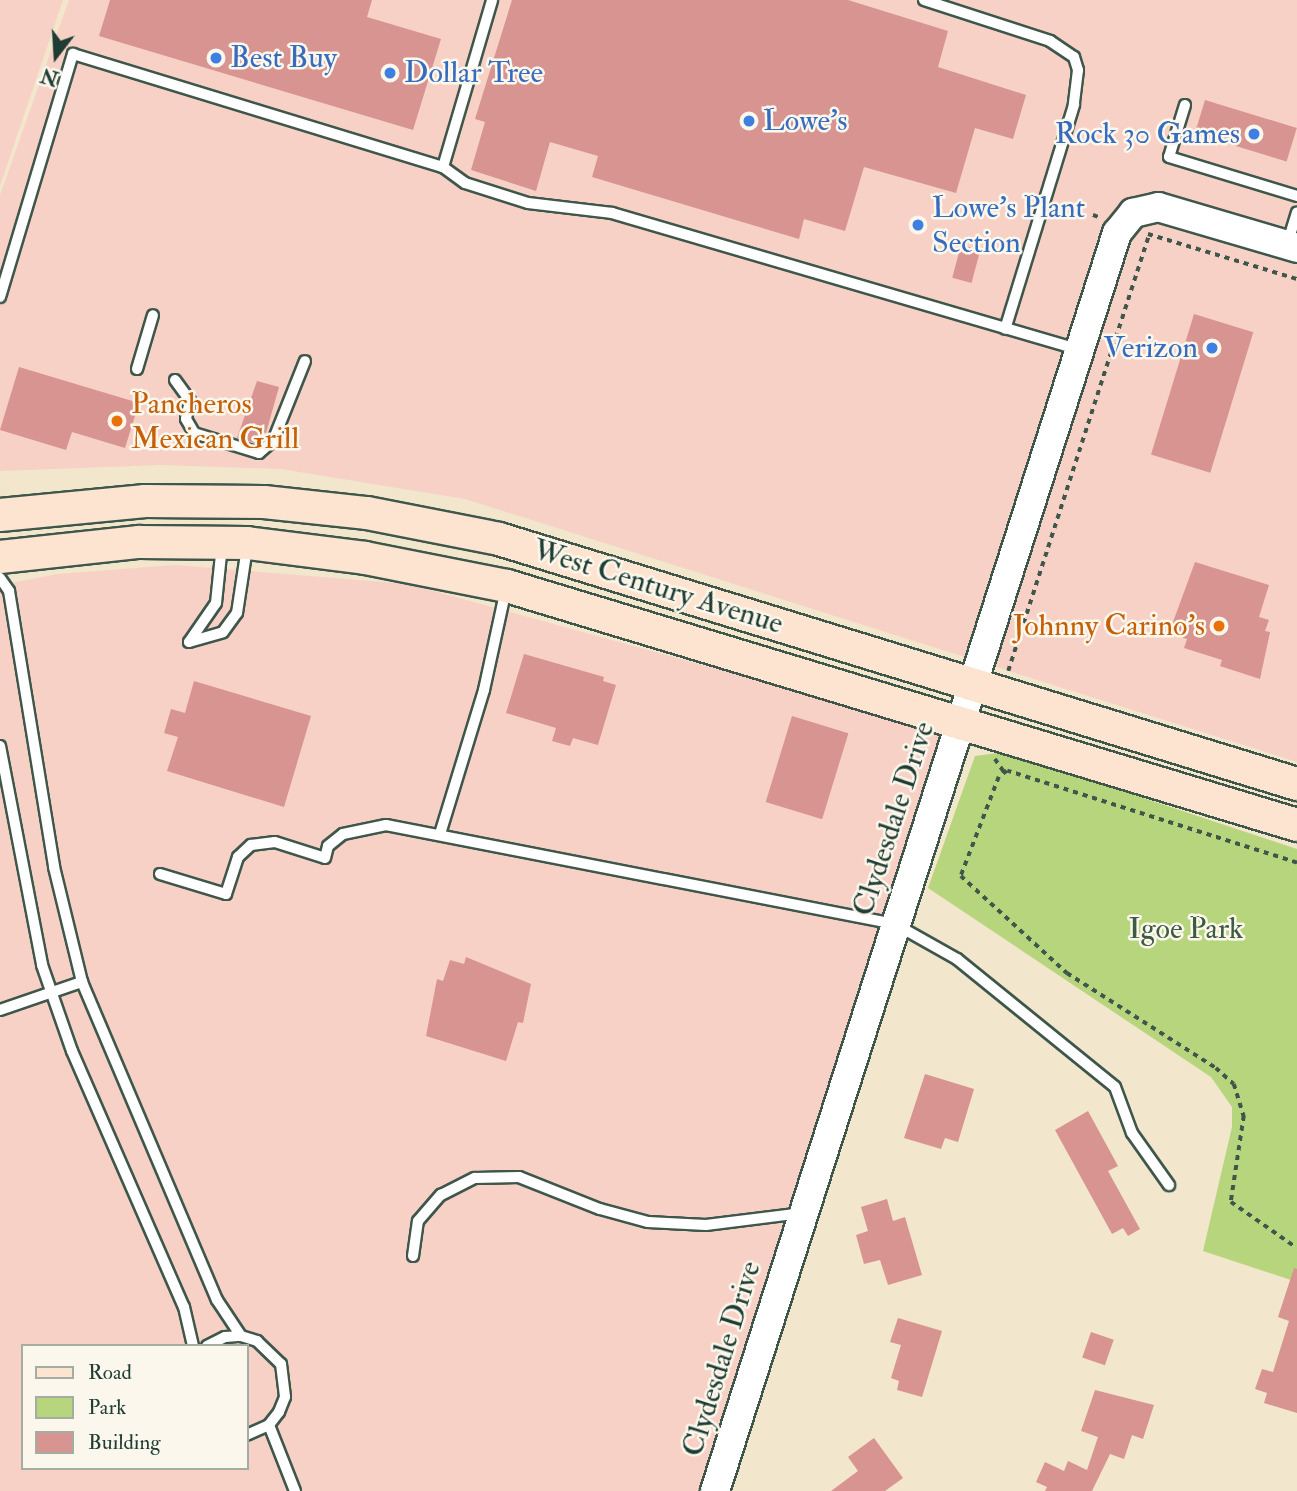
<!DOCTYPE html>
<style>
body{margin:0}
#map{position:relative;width:1297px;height:1491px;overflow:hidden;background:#f2e6cc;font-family:"IM FELL Double Pica",serif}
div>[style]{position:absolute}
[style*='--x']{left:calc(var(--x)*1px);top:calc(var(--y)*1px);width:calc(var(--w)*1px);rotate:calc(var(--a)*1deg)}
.built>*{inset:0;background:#f7d1c6}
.green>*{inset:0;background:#b7d57c}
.building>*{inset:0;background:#d89490;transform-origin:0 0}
.path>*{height:3.5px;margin-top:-1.75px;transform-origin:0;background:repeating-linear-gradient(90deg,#3f564b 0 5px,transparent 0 10px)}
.roads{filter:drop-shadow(2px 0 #3f564b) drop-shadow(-2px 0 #3f564b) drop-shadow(0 2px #3f564b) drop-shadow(0 -2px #3f564b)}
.service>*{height:10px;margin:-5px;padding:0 5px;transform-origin:5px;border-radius:5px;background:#fff}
.tertiary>*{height:28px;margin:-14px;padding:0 14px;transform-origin:14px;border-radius:14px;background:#fff}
.secondary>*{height:32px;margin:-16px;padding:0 16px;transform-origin:16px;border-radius:16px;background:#fde4d1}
.dots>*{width:19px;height:19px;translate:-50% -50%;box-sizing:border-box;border:4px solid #fbf7ec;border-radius:50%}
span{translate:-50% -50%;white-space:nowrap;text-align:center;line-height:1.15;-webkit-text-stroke:5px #fbf7ec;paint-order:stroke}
.shop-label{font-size:30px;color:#366cbe}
.left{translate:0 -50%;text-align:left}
.right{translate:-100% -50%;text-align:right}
.food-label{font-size:30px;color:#c56008}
.street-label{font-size:30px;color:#1f3d34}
.park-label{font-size:30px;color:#3d5b42}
.legend{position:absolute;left:21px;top:1344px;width:228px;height:126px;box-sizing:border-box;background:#fbf7ec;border:2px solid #a3ada2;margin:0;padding:9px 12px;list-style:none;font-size:21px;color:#1f3d34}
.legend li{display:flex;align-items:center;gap:14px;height:35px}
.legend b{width:35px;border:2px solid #a3ada2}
.north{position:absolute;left:21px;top:21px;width:70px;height:70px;-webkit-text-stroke:5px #fbf7ec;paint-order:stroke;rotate:197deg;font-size:19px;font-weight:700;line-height:28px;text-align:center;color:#1f3d34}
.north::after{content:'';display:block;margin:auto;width:24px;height:32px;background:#1f3d34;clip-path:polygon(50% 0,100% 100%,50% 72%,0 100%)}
</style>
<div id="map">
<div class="built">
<div style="clip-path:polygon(0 0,63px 0,0 186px)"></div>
<div style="clip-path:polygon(69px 0,1297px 0,1297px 762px,465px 499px,281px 469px,161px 465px,0 471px,0 195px)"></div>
<div style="clip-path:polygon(evenodd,175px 565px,408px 584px,946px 732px,705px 1491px,0 1491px,0 585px,58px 574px,175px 565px,23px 1346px,247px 1346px,247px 1468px,23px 1468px,23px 1346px)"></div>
</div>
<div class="green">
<div style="clip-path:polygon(1005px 752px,1297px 849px,1297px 1282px,1203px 1251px,1232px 1127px,1232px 1107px,1211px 1077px,928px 888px,975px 756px)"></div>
</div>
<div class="building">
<div style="clip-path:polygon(110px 0,372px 0,367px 17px,441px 39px,413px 130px,99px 36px)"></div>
<div style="clip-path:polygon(512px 0,848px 0,948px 31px,938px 67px,1026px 95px,1013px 139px,975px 128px,956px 193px,864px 167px,845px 231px,804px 219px,799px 239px,592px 177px,598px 156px,550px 142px,536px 191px,471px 170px,485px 122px,475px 119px)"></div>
<div style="left:1205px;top:100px;width:96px;height:35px;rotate:17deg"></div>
<div style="left:961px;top:245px;width:20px;height:34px;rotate:15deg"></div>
<div style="left:1194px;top:314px;width:62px;height:147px;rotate:17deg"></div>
<div style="clip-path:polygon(19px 367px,139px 403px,125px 448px,72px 432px,66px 450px,0 430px)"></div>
<div style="clip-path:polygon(257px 381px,279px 387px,266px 433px,262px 432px,258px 444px,237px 438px)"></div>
<div style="clip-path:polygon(1195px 562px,1269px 585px,1259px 617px,1269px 620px,1265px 631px,1270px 632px,1260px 679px,1220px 666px,1222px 660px,1184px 648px,1187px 639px,1169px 633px)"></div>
<div style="clip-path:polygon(524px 654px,604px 677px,603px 681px,616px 685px,598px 745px,573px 738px,570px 746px,552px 741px,556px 728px,506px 713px)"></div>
<div style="clip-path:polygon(194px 681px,311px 716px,284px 807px,167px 771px,178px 737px,164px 733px,171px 709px,185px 713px)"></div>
<div style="left:792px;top:716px;width:59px;height:90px;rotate:17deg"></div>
<div style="clip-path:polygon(466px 957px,531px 984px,523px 1023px,518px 1022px,506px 1061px,426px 1036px,437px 979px,443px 981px,450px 960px,464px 964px)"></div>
<div style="clip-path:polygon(925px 1074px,974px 1089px,958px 1142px,945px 1138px,941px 1149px,904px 1138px)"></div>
<div style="clip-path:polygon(1088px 1111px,1118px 1166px,1108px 1171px,1140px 1229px,1128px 1236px,1123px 1228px,1112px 1234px,1055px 1130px)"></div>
<div style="clip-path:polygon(887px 1199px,893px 1221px,905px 1217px,922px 1275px,888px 1285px,880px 1260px,864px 1264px,856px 1235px,868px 1231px,861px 1207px)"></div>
<div style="clip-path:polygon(1294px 1268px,1297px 1269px,1297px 1413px,1264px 1403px,1267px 1393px,1255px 1389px,1262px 1369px,1273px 1372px,1289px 1321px,1278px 1317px)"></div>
<div style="clip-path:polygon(898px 1318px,942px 1331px,922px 1397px,897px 1390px,899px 1381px,891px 1378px,901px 1345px,890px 1342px)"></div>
<div style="left:1091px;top:1332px;width:24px;height:27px;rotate:19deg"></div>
<div style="clip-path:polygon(1095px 1390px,1154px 1405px,1143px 1439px,1132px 1435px,1124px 1459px,1110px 1454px,1092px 1491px,1045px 1491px,1047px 1487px,1036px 1482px,1045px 1462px,1064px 1471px,1068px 1461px,1087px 1470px,1098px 1437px,1081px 1431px)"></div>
<div style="clip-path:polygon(874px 1438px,903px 1478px,885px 1491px,831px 1491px,858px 1471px,848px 1457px)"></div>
</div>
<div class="path">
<div style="--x:1093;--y:215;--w:9;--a:21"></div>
<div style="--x:1148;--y:234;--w:156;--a:16.8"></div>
<div style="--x:1008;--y:671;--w:459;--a:-72.1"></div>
<div style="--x:995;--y:759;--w:16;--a:55"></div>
<div style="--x:1297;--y:863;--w:304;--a:-162.4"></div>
<div style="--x:1007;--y:771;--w:10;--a:143"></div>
<div style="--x:999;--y:777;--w:106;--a:111"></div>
<div style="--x:961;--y:876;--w:144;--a:42.5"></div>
<div style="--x:1067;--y:973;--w:177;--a:32.5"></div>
<div style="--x:1216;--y:1068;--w:24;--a:42"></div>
<div style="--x:1234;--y:1084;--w:34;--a:73"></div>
<div style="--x:1244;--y:1116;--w:87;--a:98.6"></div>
<div style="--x:1231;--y:1202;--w:80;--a:34.9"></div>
</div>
<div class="roads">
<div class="service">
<div style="--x:924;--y:0;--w:133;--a:18"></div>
<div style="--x:1050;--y:41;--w:29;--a:34"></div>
<div style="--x:1074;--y:57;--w:14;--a:73"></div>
<div style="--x:1078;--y:70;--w:35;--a:97"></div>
<div style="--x:1074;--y:105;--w:234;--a:107.1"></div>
<div style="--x:1185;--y:105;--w:54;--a:107.1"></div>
<div style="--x:1169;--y:157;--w:134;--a:16.9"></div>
<div style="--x:443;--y:167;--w:174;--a:-73.6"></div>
<div style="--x:1287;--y:245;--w:34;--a:-73"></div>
<div style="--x:0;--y:297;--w:254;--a:-73.3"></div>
<div style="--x:73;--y:54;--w:387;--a:17"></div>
<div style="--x:443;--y:167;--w:27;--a:36"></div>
<div style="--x:465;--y:183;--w:66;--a:17.6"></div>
<div style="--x:528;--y:203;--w:85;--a:6.8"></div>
<div style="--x:612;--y:213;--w:487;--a:16.3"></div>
<div style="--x:137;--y:369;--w:56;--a:-73.5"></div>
<div style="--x:175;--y:380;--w:26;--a:54"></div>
<div style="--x:190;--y:401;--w:18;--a:103"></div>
<div style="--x:186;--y:419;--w:16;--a:60"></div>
<div style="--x:194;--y:433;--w:68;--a:17.1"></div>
<div style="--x:259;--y:453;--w:18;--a:-41"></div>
<div style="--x:273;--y:441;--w:86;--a:-68.2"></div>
<div style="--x:0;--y:578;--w:16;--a:55"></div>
<div style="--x:9;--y:591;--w:280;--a:80.7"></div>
<div style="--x:54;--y:867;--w:118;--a:76.3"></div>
<div style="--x:82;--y:982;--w:345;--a:67"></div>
<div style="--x:217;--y:1300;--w:43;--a:56.3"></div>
<div style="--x:189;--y:642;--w:35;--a:-16"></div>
<div style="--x:223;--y:632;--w:24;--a:-54"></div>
<div style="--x:237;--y:613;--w:66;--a:-81.3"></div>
<div style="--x:189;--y:642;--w:47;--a:-55.3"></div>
<div style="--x:216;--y:603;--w:58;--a:-84.1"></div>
<div style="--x:0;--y:746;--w:223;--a:79.1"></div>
<div style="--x:42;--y:965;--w:91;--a:70.8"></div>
<div style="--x:72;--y:1051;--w:279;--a:66.4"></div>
<div style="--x:184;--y:1307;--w:40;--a:77"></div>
<div style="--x:440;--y:834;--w:151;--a:-73"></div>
<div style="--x:484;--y:690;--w:103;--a:-77.7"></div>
<div style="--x:160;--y:874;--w:69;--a:16.9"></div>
<div style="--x:226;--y:894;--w:39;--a:-72"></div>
<div style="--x:238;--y:857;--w:18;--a:-43"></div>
<div style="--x:251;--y:845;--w:24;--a:-7"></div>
<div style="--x:275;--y:842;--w:52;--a:17.7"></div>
<div style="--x:325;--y:858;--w:12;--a:-76"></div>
<div style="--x:328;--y:846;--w:19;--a:-39"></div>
<div style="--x:343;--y:834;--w:44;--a:-11.8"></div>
<div style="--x:386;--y:825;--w:519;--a:11.01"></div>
<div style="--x:895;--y:924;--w:71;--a:29.4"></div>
<div style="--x:957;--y:959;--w:203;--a:39"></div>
<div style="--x:1115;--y:1087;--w:49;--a:69.7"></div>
<div style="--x:1132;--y:1133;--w:64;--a:54.6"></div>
<div style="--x:0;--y:1010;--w:87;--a:-18.9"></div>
<div style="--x:413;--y:1256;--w:35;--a:-82"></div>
<div style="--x:418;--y:1221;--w:35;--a:-49"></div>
<div style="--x:441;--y:1195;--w:38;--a:-27"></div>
<div style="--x:475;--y:1178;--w:44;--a:-1.3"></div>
<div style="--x:519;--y:1177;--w:87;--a:21.6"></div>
<div style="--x:600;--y:1209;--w:50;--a:15.2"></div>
<div style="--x:648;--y:1222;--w:58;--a:3"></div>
<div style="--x:706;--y:1225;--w:98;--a:-7.1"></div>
<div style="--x:207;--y:1346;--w:20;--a:-27"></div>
<div style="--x:225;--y:1337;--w:16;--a:-4"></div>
<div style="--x:241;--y:1336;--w:17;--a:17"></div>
<div style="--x:257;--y:1341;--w:33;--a:44"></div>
<div style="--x:281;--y:1364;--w:33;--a:83"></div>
<div style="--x:285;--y:1397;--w:16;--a:112"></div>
<div style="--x:279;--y:1412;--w:16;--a:128"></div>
<div style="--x:269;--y:1425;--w:24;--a:156"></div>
<div style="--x:269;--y:1425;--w:71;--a:68.5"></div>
</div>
<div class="tertiary">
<div style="--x:715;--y:1491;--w:1321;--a:-72.28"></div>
<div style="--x:1117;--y:233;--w:26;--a:-51"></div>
<div style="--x:1133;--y:213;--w:26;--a:-13"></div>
<div style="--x:1158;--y:207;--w:145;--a:16.4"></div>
</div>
<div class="secondary">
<div style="--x:0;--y:515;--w:146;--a:-5.5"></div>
<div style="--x:145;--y:501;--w:119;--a:0.5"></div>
<div style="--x:264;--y:502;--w:104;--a:6.1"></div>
<div style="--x:367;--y:513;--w:135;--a:11.1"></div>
<div style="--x:499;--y:539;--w:835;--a:17.07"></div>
<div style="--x:0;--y:557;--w:140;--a:-6.2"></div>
<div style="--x:139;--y:542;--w:108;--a:0.5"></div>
<div style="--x:247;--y:543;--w:119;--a:7.2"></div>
<div style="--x:365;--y:558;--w:145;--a:11.2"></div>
<div style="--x:507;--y:586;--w:825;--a:16.83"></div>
</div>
</div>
<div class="dots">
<div style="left:216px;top:58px;background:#3f7fe0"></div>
<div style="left:390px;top:73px;background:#3f7fe0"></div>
<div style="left:749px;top:121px;background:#3f7fe0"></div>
<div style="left:1254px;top:134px;background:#3f7fe0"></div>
<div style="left:918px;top:225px;background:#3f7fe0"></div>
<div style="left:1212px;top:348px;background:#3f7fe0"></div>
<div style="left:117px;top:421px;background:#e8710a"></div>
<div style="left:1219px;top:626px;background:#e8710a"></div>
</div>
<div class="shop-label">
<span class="left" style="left:230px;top:58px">Best Buy</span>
<span class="left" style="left:404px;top:73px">Dollar Tree</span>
<span class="left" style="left:763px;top:121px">Lowe's</span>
<span class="right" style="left:1240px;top:134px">Rock 30 Games</span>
<span class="left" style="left:932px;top:225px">Lowe's Plant<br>Section</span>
<span class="right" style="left:1198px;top:348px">Verizon</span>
</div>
<div class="food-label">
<span class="left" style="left:131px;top:421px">Pancheros<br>Mexican Grill</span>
<span class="right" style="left:1205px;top:626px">Johnny Carino's</span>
</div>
<div class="street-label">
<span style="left:658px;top:587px;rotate:17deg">West Century Avenue</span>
<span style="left:894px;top:819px;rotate:-72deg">Clydesdale Drive</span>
<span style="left:722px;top:1359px;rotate:-73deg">Clydesdale Drive</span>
</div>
<div class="park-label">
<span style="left:1186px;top:929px">Igoe Park</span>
</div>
<ul class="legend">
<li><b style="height:9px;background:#fde4d1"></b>Road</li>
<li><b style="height:19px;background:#b7d57c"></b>Park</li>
<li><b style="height:19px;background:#d89490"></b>Building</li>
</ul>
<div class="north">N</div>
</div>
